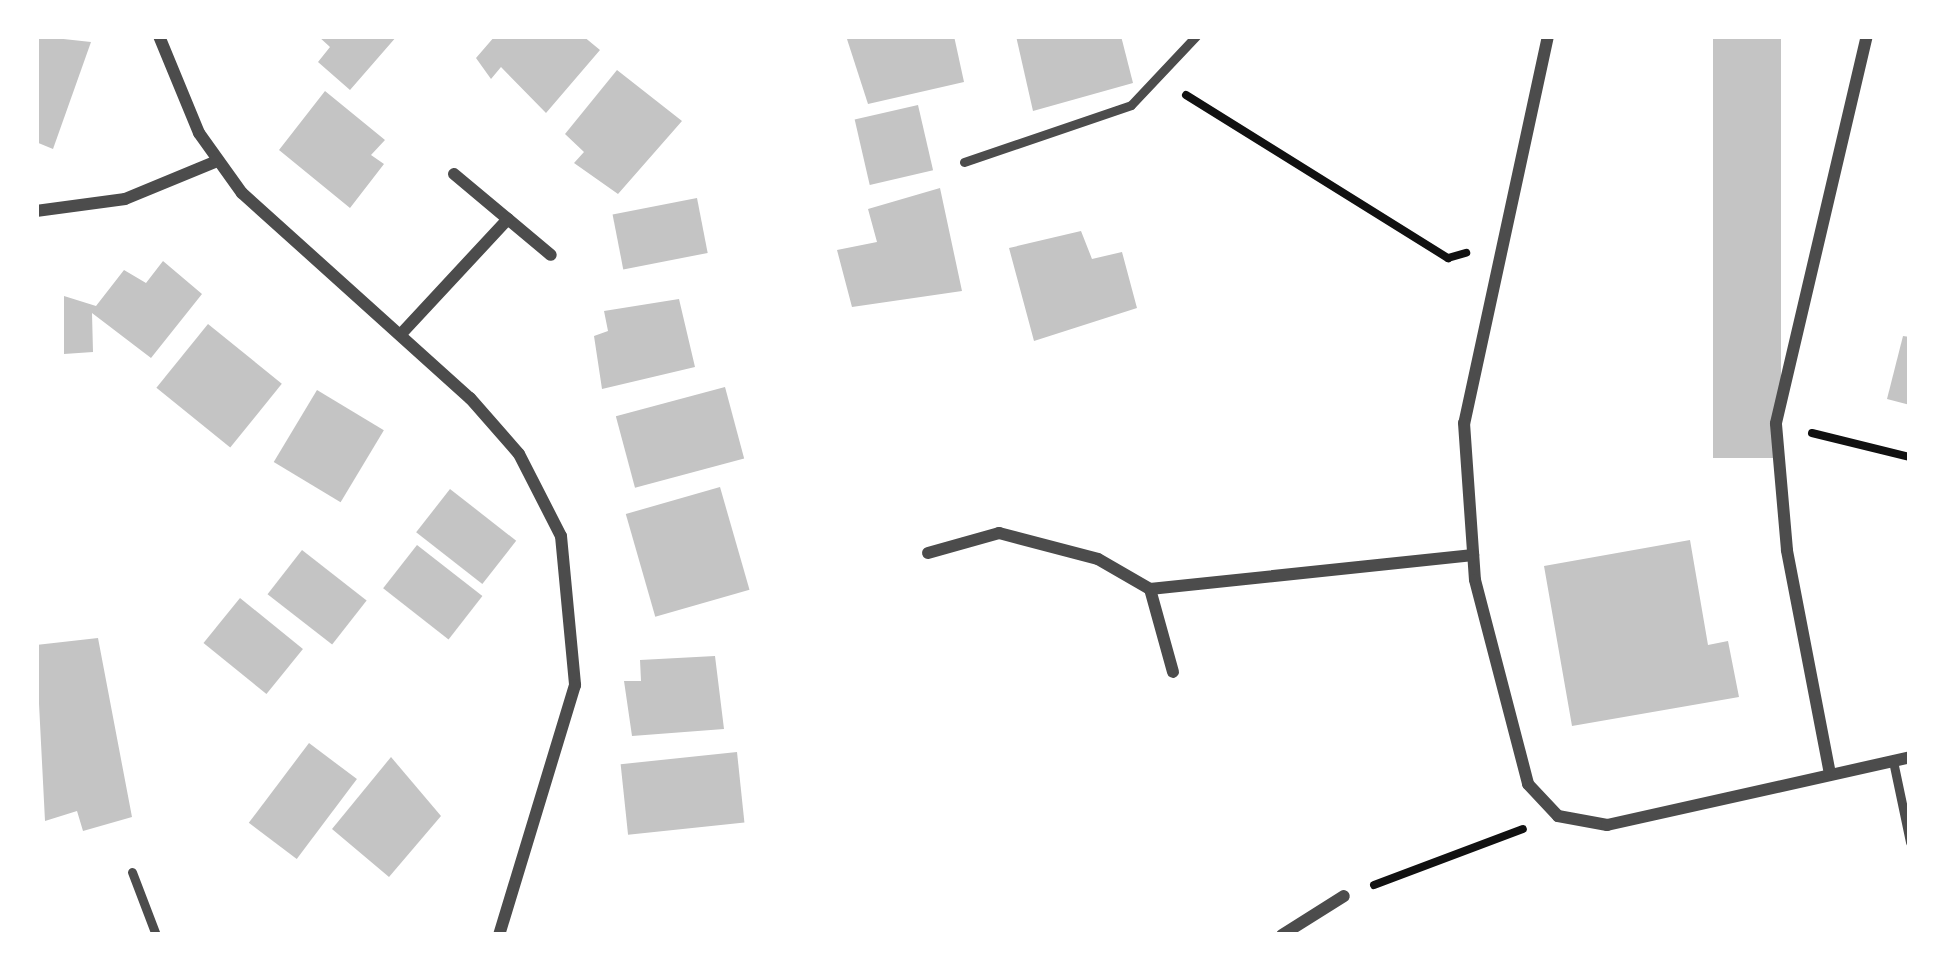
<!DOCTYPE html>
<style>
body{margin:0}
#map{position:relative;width:1946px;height:971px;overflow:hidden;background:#fff;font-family:"Alegreya Sans",sans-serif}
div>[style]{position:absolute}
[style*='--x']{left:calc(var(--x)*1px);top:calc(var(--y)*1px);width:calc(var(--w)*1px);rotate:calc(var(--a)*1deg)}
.building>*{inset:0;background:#c4c4c4;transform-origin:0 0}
.path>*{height:8px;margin:-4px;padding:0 4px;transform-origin:4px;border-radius:4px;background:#111}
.service>*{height:9px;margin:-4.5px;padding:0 4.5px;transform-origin:4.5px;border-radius:4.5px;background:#4c4c4c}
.minor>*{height:12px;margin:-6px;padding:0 6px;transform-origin:6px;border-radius:6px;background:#4c4c4c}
span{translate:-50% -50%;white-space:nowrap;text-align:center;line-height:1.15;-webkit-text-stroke:10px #fff;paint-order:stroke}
.frame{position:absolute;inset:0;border:39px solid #fff;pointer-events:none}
</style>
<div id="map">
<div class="building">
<div style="clip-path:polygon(36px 36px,91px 42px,53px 149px,36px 142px)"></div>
<div style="clip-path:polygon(318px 36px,397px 36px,350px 90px,318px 62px,330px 47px)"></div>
<div style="clip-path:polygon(495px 36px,583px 36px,600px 50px,546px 113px,501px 67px,491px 79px,476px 58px)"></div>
<div style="clip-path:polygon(846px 36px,954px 36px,964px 82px,868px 104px)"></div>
<div style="clip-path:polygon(1016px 36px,1121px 36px,1133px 83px,1033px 111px)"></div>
<div style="left:1713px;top:36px;width:68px;height:422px"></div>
<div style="clip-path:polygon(617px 70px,682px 121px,618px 194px,574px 163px,584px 152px,565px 134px)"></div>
<div style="clip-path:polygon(325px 91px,385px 140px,371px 155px,384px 164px,350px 208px,279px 150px)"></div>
<div style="left:918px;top:105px;width:67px;height:65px;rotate:77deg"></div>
<div style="clip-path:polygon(940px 188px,962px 291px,852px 307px,837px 250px,877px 242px,868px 209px)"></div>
<div style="left:697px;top:198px;width:56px;height:86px;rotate:79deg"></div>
<div style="clip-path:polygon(1081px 231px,1092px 259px,1122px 252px,1137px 308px,1034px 341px,1009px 248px)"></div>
<div style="clip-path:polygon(163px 261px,202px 294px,151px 358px,92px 313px,93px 352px,64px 354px,64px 296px,96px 306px,124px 270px,146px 283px)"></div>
<div style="clip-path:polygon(679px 299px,695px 367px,602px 389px,594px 336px,608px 331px,604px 311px)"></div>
<div style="left:208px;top:324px;width:95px;height:82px;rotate:39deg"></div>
<div style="clip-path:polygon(1903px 336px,1910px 337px,1910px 405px,1887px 399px)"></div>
<div style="left:725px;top:387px;width:74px;height:113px;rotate:75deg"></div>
<div style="left:317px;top:390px;width:78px;height:84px;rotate:31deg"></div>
<div style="left:720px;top:487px;width:107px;height:98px;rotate:74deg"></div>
<div style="left:450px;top:489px;width:84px;height:55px;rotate:38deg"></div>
<div style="clip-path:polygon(1690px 540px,1708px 645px,1728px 641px,1739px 697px,1572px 726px,1544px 566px)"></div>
<div style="left:417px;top:545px;width:83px;height:55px;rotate:38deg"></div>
<div style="left:302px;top:550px;width:82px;height:56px;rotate:38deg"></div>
<div style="left:240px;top:598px;width:81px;height:58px;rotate:39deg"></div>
<div style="clip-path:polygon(98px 638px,132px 817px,83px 831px,77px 811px,45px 821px,36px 645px)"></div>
<div style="clip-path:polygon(715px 656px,724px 729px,632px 736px,624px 681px,641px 681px,640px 660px)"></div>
<div style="left:309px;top:743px;width:60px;height:100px;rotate:37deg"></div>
<div style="left:737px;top:752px;width:71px;height:117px;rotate:84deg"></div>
<div style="clip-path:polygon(391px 757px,441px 816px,389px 877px,332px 829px)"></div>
</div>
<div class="path">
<div style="--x:1186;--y:95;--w:309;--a:31.9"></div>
<div style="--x:1448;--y:258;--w:19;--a:-16"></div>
<div style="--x:1812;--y:433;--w:101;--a:13.8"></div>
<div style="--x:1374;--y:885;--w:159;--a:-20.6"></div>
</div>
<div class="service">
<div style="--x:964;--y:162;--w:176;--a:-18.8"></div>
<div style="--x:1131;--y:105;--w:95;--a:-46.7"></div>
<div style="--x:1893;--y:761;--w:83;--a:78.1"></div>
<div style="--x:132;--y:872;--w:67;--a:69.1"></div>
</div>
<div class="minor">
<div style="--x:159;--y:36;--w:105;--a:67.6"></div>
<div style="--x:199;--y:133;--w:74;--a:54.4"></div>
<div style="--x:242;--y:193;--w:307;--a:42"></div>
<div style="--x:470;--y:398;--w:74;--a:48.8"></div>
<div style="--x:519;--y:454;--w:92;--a:62.9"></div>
<div style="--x:561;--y:536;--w:150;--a:84.6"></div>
<div style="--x:575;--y:685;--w:261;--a:106.9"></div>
<div style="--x:1548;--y:36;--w:396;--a:102.2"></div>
<div style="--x:1464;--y:423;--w:157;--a:86"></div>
<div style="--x:1475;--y:580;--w:211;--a:75.4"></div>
<div style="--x:1528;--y:784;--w:44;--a:46.8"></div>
<div style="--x:1558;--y:816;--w:50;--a:10.4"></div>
<div style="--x:1607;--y:825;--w:311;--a:-12.6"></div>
<div style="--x:454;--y:174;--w:126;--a:39.9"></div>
<div style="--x:36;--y:211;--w:90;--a:-7.7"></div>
<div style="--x:125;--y:199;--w:100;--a:-22.4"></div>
<div style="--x:401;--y:334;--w:157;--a:-47.1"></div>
<div style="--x:928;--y:553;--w:74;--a:-15.7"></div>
<div style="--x:999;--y:533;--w:102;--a:14.7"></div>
<div style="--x:1098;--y:559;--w:60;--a:30"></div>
<div style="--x:1150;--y:589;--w:86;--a:74.5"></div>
<div style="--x:1150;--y:589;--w:325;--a:-6"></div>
<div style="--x:1830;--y:774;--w:228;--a:-100.9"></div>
<div style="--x:1787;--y:550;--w:127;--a:-95"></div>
<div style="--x:1776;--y:423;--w:398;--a:-76.8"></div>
<div style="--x:1282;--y:935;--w:73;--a:-32.2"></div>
</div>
<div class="frame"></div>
</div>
